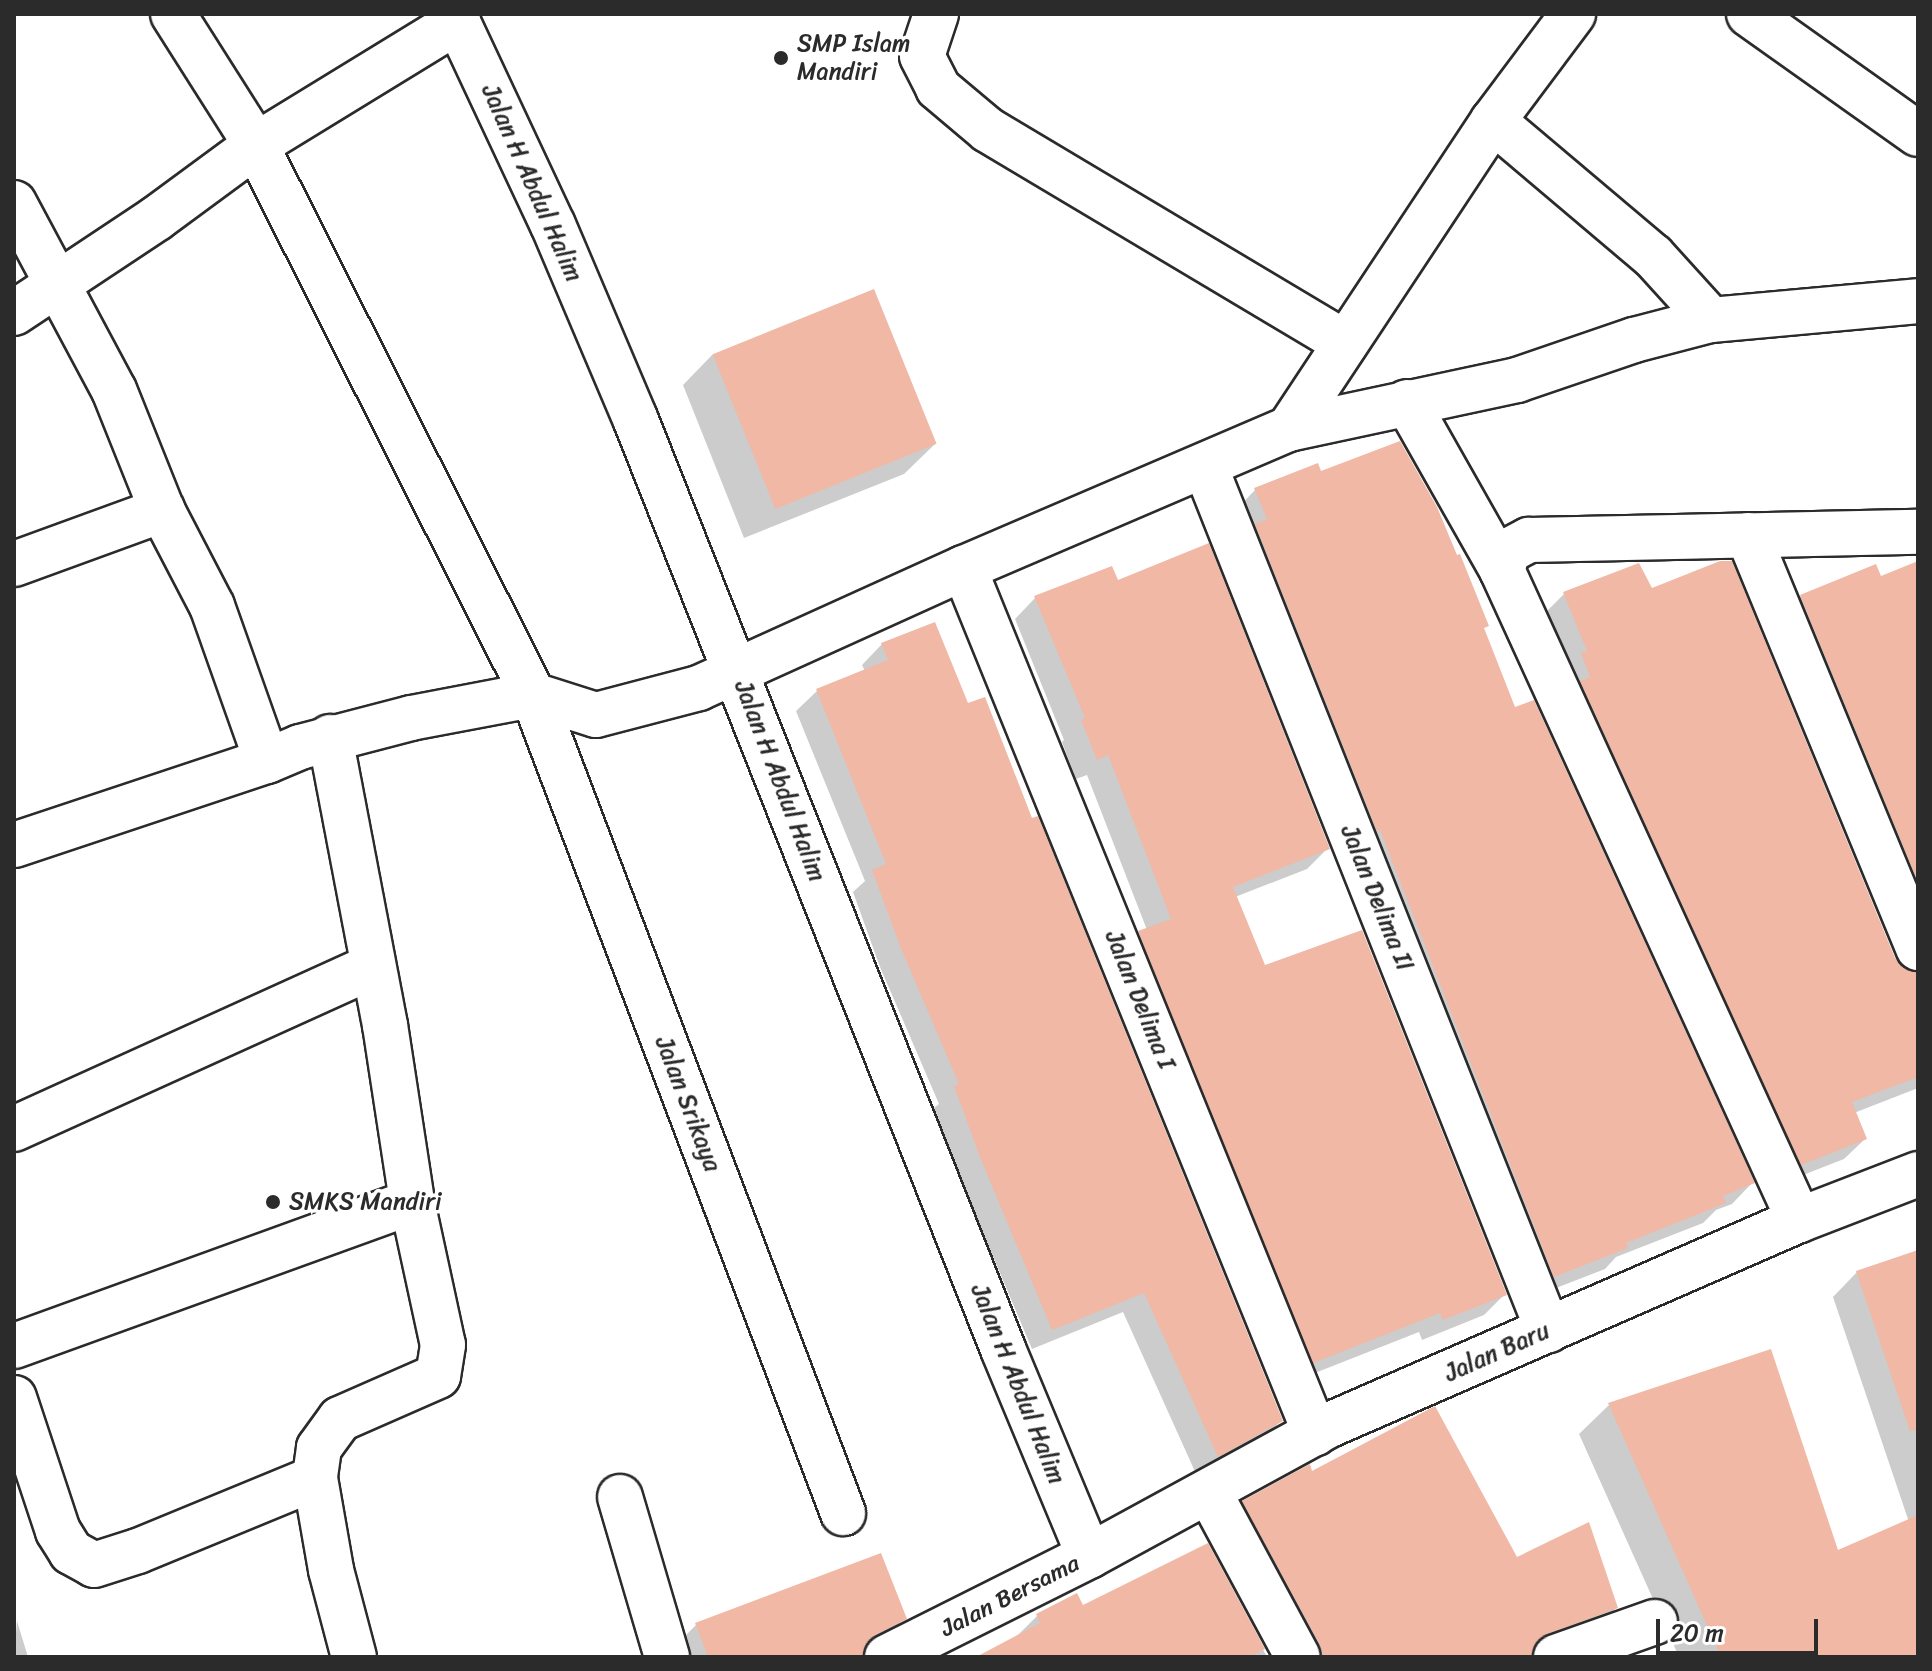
<!DOCTYPE html>
<style>
body{margin:0}
#map{position:relative;width:1932px;height:1671px;overflow:hidden;background:#fff;font-family:Sriracha,sans-serif}
div>[style]{position:absolute}
[style*='--x']{left:calc(var(--x)*1px);top:calc(var(--y)*1px);width:calc(var(--w)*1px);rotate:calc(var(--a)*1deg)}
.shadow>*{inset:0;background:#0003}
.building>*{inset:0;background:#f0b8a5;transform-origin:0 0}
.roads{filter:drop-shadow(2px 0 #2b2b2b) drop-shadow(-2px 0 #2b2b2b) drop-shadow(0 2px #2b2b2b) drop-shadow(0 -2px #2b2b2b)}
.street>*{height:44px;margin:-22px;padding:0 22px;transform-origin:22px;border-radius:22px;background:#fff}
.secondary>*{height:44px;margin:-22px;padding:0 22px;transform-origin:22px;border-radius:22px;background:#fff}
.dots>*{width:22px;height:22px;translate:-50% -50%;box-sizing:border-box;border:4px solid #fff;border-radius:50%}
span{translate:-50% -50%;white-space:nowrap;text-align:center;line-height:1.15;-webkit-text-stroke:7px #fff;paint-order:stroke}
.poi-label{font-size:24px;color:#2b2b2b}
.left{translate:0 -50%;text-align:left}
.street-label{font-size:24px;color:#2b2b2b}
.frame{position:absolute;inset:0;border:16px solid #2b2b2b;pointer-events:none}
.scale{position:absolute;left:1656px;top:1619px;width:162px;height:36px;box-sizing:border-box;border:4px solid #2b2b2b;border-top:0;padding-left:10px;font-size:24px;line-height:28px;white-space:nowrap;color:#2b2b2b;-webkit-text-stroke:6px #fff;paint-order:stroke}
</style>
<div id="map">
<div class="shadow">
<div style="clip-path:polygon(713px 354px,935px 444px,904px 474px,744px 538px,683px 385px)"></div>
<div style="clip-path:polygon(1320px 474px,1486px 626px,1482px 630px,1514px 710px,1752px 1183px,1732px 1204px,1716px 1210px,1703px 1223px,1616px 1257px,1605px 1269px,1533px 1297px,1235px 511px,1255px 490px)"></div>
<div style="clip-path:polygon(1918px 564px,1918px 953px,1780px 617px,1801px 596px,1879px 579px)"></div>
<div style="clip-path:polygon(1117px 582px,1328px 848px,1307px 869px,1235px 897px,1263px 968px,1505px 1294px,1484px 1315px,1422px 1340px,1419px 1332px,1292px 1382px,1119px 954px,1147px 930px,1087px 775px,1076px 779px,1062px 742px,1064px 740px,1015px 619px,1035px 598px)"></div>
<div style="clip-path:polygon(1651px 591px,1893px 959px,1902px 970px,1918px 974px,1918px 1088px,1854px 1113px,1865px 1139px,1844px 1159px,1780px 1184px,1543px 615px,1564px 594px)"></div>
<div style="clip-path:polygon(882px 644px,967px 706px,1031px 821px,1281px 1421px,1260px 1441px,1197px 1476px,1123px 1312px,1032px 1349px,960px 1178px,934px 1108px,939px 1104px,880px 967px,853px 892px,865px 881px,796px 711px,817px 691px,865px 671px,862px 665px)"></div>
<div style="clip-path:polygon(1918px 1252px,1918px 1561px,1912px 1531px,1833px 1297px,1857px 1272px)"></div>
<div style="clip-path:polygon(1770px 1352px,1837px 1552px,1908px 1657px,1679px 1657px,1579px 1434px,1609px 1405px)"></div>
<div style="clip-path:polygon(1311px 1474px,1516px 1560px,1616px 1608px,1590px 1634px,1532px 1657px,1287px 1657px,1217px 1528px,1243px 1502px)"></div>
<div style="clip-path:polygon(1207px 1546px,1267px 1657px,981px 1657px,1013px 1640px,1037px 1616px,1076px 1596px,1083px 1608px)"></div>
<div style="clip-path:polygon(904px 1619px,861px 1657px,672px 1657px,670px 1651px,696px 1625px)"></div>
<div style="clip-path:polygon(17px 1621px,28px 1657px,14px 1657px)"></div>
</div>
<div class="building">
<div style="left:874px;top:289px;width:167px;height:174px;rotate:68deg"></div>
<div style="clip-path:polygon(1400px 441px,1437px 507px,1457px 555px,1460px 554px,1489px 626px,1484px 628px,1515px 707px,1534px 700px,1755px 1183px,1723px 1196px,1726px 1203px,1626px 1243px,1628px 1248px,1554px 1277px,1380px 830px,1377px 831px,1255px 524px,1267px 519px,1254px 488px,1318px 463px,1321px 471px)"></div>
<div style="clip-path:polygon(1209px 543px,1330px 849px,1233px 887px,1265px 965px,1362px 930px,1507px 1295px,1443px 1320px,1440px 1313px,1313px 1363px,1138px 931px,1171px 919px,1108px 755px,1097px 760px,1081px 720px,1085px 718px,1034px 596px,1112px 566px,1118px 580px)"></div>
<div style="clip-path:polygon(1720px 561px,1732px 561px,1895px 958px,1903px 968px,1918px 972px,1918px 1077px,1852px 1102px,1867px 1139px,1801px 1165px,1580px 681px,1590px 677px,1581px 653px,1587px 651px,1563px 592px,1639px 563px,1652px 588px)"></div>
<div style="clip-path:polygon(1918px 561px,1918px 882px,1800px 595px,1876px 564px,1881px 576px)"></div>
<div style="clip-path:polygon(935px 622px,968px 703px,985px 697px,1032px 818px,1038px 816px,1283px 1421px,1218px 1457px,1144px 1293px,1052px 1330px,980px 1157px,954px 1086px,959px 1084px,900px 946px,872px 870px,886px 864px,816px 689px,888px 660px,881px 643px)"></div>
<div style="clip-path:polygon(1918px 1250px,1918px 1430px,1910px 1431px,1856px 1271px)"></div>
<div style="clip-path:polygon(1771px 1349px,1838px 1550px,1918px 1515px,1918px 1657px,1721px 1657px,1608px 1403px)"></div>
<div style="clip-path:polygon(1435px 1406px,1517px 1557px,1589px 1522px,1618px 1608px,1547px 1634px,1537px 1641px,1532px 1657px,1323px 1657px,1320px 1645px,1242px 1501px,1310px 1464px,1312px 1471px)"></div>
<div style="clip-path:polygon(1208px 1543px,1265px 1649px,1250px 1657px,976px 1657px,1040px 1623px,1036px 1614px,1077px 1593px,1083px 1605px)"></div>
<div style="clip-path:polygon(881px 1553px,907px 1619px,875px 1635px,866px 1644px,862px 1657px,708px 1657px,695px 1623px)"></div>
</div>
<div class="roads">
<div class="street">
<div style="--x:173;--y:14;--w:155;--a:57.6"></div>
<div style="--x:256;--y:145;--w:616;--a:63.27"></div>
<div style="--x:533;--y:695;--w:875;--a:69.24"></div>
<div style="--x:936;--y:14;--w:44;--a:108.4"></div>
<div style="--x:922;--y:56;--w:36;--a:63"></div>
<div style="--x:938;--y:88;--w:65;--a:40"></div>
<div style="--x:988;--y:130;--w:416;--a:30.8"></div>
<div style="--x:1749;--y:14;--w:207;--a:35.4"></div>
<div style="--x:1493;--y:121;--w:209;--a:40.2"></div>
<div style="--x:1653;--y:256;--w:86;--a:47.8"></div>
<div style="--x:14;--y:203;--w:212;--a:61.9"></div>
<div style="--x:114;--y:390;--w:129;--a:68.2"></div>
<div style="--x:162;--y:510;--w:108;--a:62.5"></div>
<div style="--x:212;--y:606;--w:164;--a:70.5"></div>
<div style="--x:14;--y:313;--w:172;--a:-33.6"></div>
<div style="--x:157;--y:218;--w:123;--a:-36.4"></div>
<div style="--x:256;--y:145;--w:237;--a:-31.5"></div>
<div style="--x:1407;--y:402;--w:193;--a:60.5"></div>
<div style="--x:1502;--y:570;--w:715;--a:65.44"></div>
<div style="--x:1289;--y:429;--w:369;--a:-56.5"></div>
<div style="--x:1493;--y:121;--w:134;--a:-53.2"></div>
<div style="--x:1205;--y:466;--w:930;--a:68.35"></div>
<div style="--x:1748;--y:535;--w:447;--a:67.6"></div>
<div style="--x:14;--y:564;--w:158;--a:-20"></div>
<div style="--x:964;--y:568;--w:934;--a:67.91"></div>
<div style="--x:1502;--y:570;--w:20;--a:-72"></div>
<div style="--x:1508;--y:551;--w:24;--a:-28"></div>
<div style="--x:1529;--y:540;--w:389;--a:-1.2"></div>
<div style="--x:330;--y:737;--w:293;--a:79.2"></div>
<div style="--x:385;--y:1025;--w:179;--a:81.3"></div>
<div style="--x:412;--y:1202;--w:146;--a:77.8"></div>
<div style="--x:443;--y:1345;--w:31;--a:99"></div>
<div style="--x:438;--y:1376;--w:107;--a:156.3"></div>
<div style="--x:340;--y:1419;--w:36;--a:126"></div>
<div style="--x:319;--y:1448;--w:30;--a:98"></div>
<div style="--x:315;--y:1478;--w:93;--a:80.1"></div>
<div style="--x:331;--y:1570;--w:90;--a:75.2"></div>
<div style="--x:14;--y:845;--w:267;--a:-18.4"></div>
<div style="--x:267;--y:761;--w:36;--a:-23"></div>
<div style="--x:300;--y:747;--w:115;--a:-14.6"></div>
<div style="--x:411;--y:718;--w:124;--a:-10.7"></div>
<div style="--x:533;--y:695;--w:66;--a:17.6"></div>
<div style="--x:596;--y:715;--w:106;--a:-14.7"></div>
<div style="--x:699;--y:688;--w:291;--a:-24.4"></div>
<div style="--x:964;--y:568;--w:353;--a:-23.2"></div>
<div style="--x:1289;--y:429;--w:233;--a:-12.1"></div>
<div style="--x:1517;--y:380;--w:124;--a:-18.9"></div>
<div style="--x:1634;--y:340;--w:80;--a:-14.6"></div>
<div style="--x:1711;--y:320;--w:208;--a:-5.2"></div>
<div style="--x:14;--y:1129;--w:394;--a:-24.4"></div>
<div style="--x:14;--y:1346;--w:423;--a:-19.9"></div>
<div style="--x:14;--y:1398;--w:140;--a:71.7"></div>
<div style="--x:58;--y:1531;--w:25;--a:58"></div>
<div style="--x:71;--y:1552;--w:26;--a:29"></div>
<div style="--x:94;--y:1565;--w:46;--a:-17.7"></div>
<div style="--x:138;--y:1551;--w:191;--a:-22.4"></div>
<div style="--x:1209;--y:1492;--w:187;--a:61.7"></div>
<div style="--x:620;--y:1497;--w:167;--a:73.6"></div>
<div style="--x:887;--y:1657;--w:226;--a:-26.6"></div>
<div style="--x:1556;--y:1657;--w:105;--a:-19.5"></div>
</div>
<div class="secondary">
<div style="--x:454;--y:14;--w:233;--a:64.9"></div>
<div style="--x:553;--y:225;--w:210;--a:67"></div>
<div style="--x:635;--y:418;--w:1001;--a:68.43"></div>
<div style="--x:1003;--y:1349;--w:224;--a:67.4"></div>
<div style="--x:1089;--y:1556;--w:271;--a:-28.6"></div>
<div style="--x:1327;--y:1426;--w:515;--a:-23.58"></div>
<div style="--x:1799;--y:1220;--w:128;--a:-21.1"></div>
</div>
</div>
<div class="dots">
<div style="left:781px;top:58px;background:#2b2b2b"></div>
<div style="left:273px;top:1202px;background:#2b2b2b"></div>
</div>
<div class="poi-label">
<span class="left" style="left:797px;top:58px">SMP Islam<br>Mandiri</span>
<span class="left" style="left:289px;top:1202px">SMKS Mandiri</span>
</div>
<div class="street-label">
<span style="left:532px;top:183px;rotate:66deg">Jalan H Abdul Halim</span>
<span style="left:780px;top:781px;rotate:69deg">Jalan H Abdul Halim</span>
<span style="left:1377px;top:898px;rotate:68deg">Jalan Delima II</span>
<span style="left:1140px;top:1000px;rotate:68deg">Jalan Delima I</span>
<span style="left:688px;top:1104px;rotate:69deg">Jalan Srikaya</span>
<span style="left:1497px;top:1352px;rotate:-24deg">Jalan Baru</span>
<span style="left:1018px;top:1384px;rotate:68deg">Jalan H Abdul Halim</span>
<span style="left:1010px;top:1596px;rotate:-27deg">Jalan Bersama</span>
</div>
<div class="frame"></div>
<div class="scale">20 m</div>
</div>
